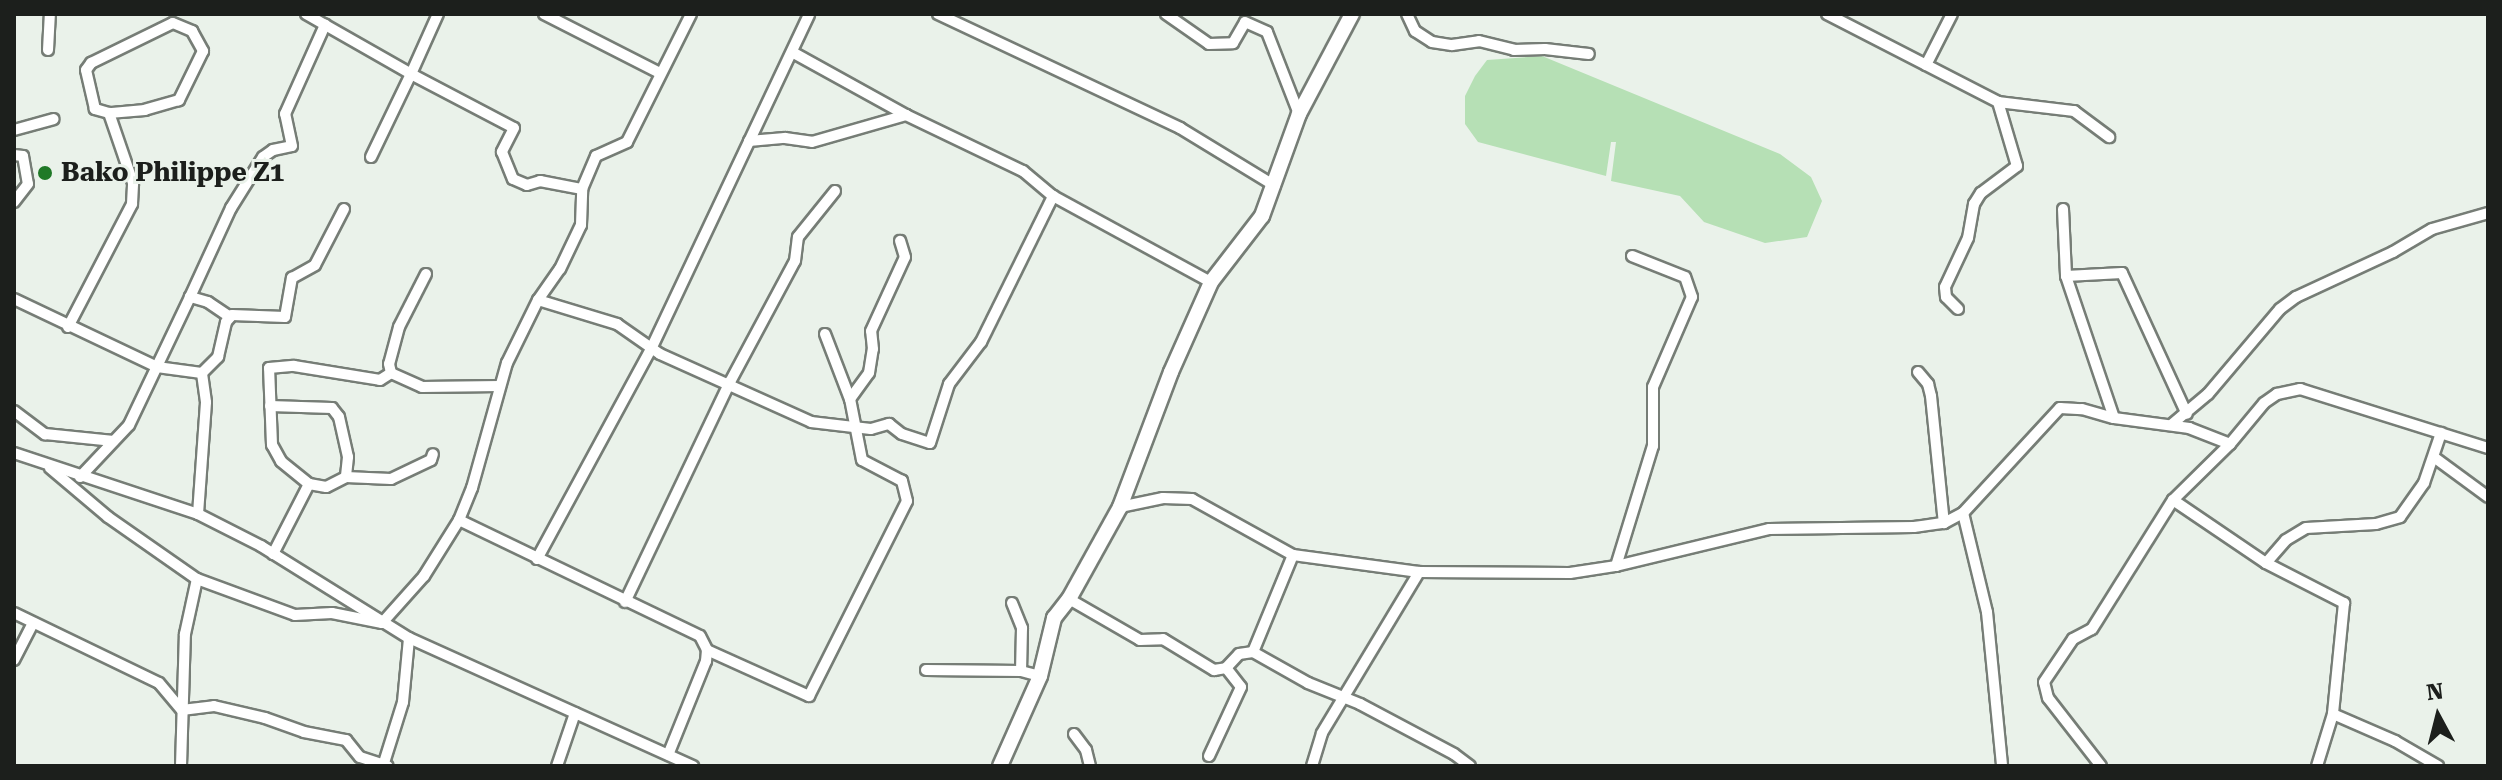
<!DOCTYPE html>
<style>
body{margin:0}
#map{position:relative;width:2502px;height:780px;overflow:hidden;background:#eaf2ea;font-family:"Roboto Serif",serif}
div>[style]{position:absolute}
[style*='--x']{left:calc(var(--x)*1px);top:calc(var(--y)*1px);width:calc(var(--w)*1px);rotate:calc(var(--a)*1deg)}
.water>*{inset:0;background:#b6e0b5}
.roads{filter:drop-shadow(2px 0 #767d76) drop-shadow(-2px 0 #767d76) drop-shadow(0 2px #767d76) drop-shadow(0 -2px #767d76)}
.street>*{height:10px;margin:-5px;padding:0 5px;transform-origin:5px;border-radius:5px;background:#fff}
.secondary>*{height:14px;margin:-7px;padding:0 7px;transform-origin:7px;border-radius:7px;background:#fff}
.dots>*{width:22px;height:22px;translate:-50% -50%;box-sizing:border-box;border:4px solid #eaf2ea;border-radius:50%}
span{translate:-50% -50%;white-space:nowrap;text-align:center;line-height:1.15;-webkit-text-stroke:6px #eaf2ea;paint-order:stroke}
.poi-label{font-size:26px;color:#1c1f1c;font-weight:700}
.left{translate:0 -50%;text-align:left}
.frame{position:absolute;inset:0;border:16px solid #1c1f1c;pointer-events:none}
.north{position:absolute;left:2398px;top:676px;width:80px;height:80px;-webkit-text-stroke:6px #eaf2ea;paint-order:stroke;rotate:353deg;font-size:22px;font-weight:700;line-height:32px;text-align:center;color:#1c1f1c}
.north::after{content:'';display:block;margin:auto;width:28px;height:36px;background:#1c1f1c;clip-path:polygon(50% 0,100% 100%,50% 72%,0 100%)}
</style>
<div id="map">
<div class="water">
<div style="clip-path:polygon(1542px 56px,1780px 154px,1811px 177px,1822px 201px,1807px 237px,1765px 243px,1704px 222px,1680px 196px,1611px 181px,1616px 142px,1611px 142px,1606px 176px,1478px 142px,1465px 124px,1465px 96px,1475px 76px,1487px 60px)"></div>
</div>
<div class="roads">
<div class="street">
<div style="--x:306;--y:14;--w:121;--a:29.7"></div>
<div style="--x:411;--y:74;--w:66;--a:-65.8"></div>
<div style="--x:544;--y:14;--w:130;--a:27"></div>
<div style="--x:938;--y:14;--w:268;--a:25.2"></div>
<div style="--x:1180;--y:128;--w:111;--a:31.4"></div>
<div style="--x:1166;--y:14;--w:52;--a:34.9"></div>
<div style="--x:1209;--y:44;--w:24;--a:-2"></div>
<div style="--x:1233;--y:43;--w:24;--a:-60"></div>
<div style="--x:1245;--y:22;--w:24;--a:24"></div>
<div style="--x:1267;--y:32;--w:88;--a:68.7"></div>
<div style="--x:1407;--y:14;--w:19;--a:65"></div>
<div style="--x:1415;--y:31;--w:20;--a:33"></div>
<div style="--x:1432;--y:42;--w:20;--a:9"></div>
<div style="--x:1452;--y:45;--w:27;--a:-8"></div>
<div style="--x:1479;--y:41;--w:36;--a:14"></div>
<div style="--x:1514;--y:50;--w:31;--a:-2"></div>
<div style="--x:1545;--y:49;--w:44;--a:6.5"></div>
<div style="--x:1827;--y:14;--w:192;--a:27.2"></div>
<div style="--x:1998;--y:102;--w:77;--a:6.8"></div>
<div style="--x:2074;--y:111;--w:44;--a:36.6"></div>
<div style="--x:173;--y:23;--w:21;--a:23"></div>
<div style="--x:192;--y:31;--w:23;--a:61"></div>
<div style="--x:203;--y:51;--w:55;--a:116.1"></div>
<div style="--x:179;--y:100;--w:35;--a:164"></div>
<div style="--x:145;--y:110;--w:36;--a:175"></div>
<div style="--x:109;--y:113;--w:15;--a:-164"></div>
<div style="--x:95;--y:109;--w:40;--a:-103"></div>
<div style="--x:86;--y:70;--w:9;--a:-54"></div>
<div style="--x:91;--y:63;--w:91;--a:-26"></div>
<div style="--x:48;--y:50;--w:36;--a:-87"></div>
<div style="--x:792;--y:52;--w:130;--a:28.9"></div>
<div style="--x:906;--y:115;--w:130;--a:25.6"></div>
<div style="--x:1023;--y:171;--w:39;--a:40"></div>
<div style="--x:1053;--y:196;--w:180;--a:28.6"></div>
<div style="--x:1926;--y:65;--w:57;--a:-63"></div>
<div style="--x:14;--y:130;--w:41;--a:-15.4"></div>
<div style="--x:749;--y:141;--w:36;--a:-5"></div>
<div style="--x:785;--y:138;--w:27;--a:8"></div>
<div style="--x:812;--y:142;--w:98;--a:-16"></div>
<div style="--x:14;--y:155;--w:9;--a:6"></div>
<div style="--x:23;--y:156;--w:28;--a:80"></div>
<div style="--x:28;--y:184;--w:23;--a:128"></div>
<div style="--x:371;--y:157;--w:92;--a:-64.3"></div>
<div style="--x:411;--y:74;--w:116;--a:27.7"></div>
<div style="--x:514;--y:128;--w:27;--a:117"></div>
<div style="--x:502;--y:152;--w:29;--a:68"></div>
<div style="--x:513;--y:179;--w:15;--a:23"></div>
<div style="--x:527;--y:185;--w:14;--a:-17"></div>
<div style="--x:540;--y:181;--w:43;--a:10.8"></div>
<div style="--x:2063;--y:209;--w:67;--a:87.4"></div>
<div style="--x:2066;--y:276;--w:150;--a:71.3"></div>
<div style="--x:426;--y:274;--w:59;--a:117"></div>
<div style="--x:399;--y:327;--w:38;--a:105"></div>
<div style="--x:389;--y:364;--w:9;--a:77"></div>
<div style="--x:391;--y:373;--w:34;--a:24"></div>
<div style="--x:422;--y:387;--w:78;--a:-0.7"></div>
<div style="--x:2066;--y:276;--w:56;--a:-3.1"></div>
<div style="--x:2122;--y:273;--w:155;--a:65.3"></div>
<div style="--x:14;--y:299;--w:158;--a:25.4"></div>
<div style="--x:157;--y:367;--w:45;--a:7.6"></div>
<div style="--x:202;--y:373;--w:23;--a:-45"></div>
<div style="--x:218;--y:357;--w:36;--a:-77"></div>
<div style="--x:226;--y:322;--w:9;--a:-49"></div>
<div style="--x:232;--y:315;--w:53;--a:2.2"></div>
<div style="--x:285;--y:317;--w:40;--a:-80"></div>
<div style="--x:292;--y:278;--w:26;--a:-29"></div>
<div style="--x:315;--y:265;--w:63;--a:-62.6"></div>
<div style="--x:538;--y:300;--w:83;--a:16.9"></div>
<div style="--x:617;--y:324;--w:52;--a:34.9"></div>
<div style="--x:660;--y:354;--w:166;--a:24.2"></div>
<div style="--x:811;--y:422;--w:60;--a:6.7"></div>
<div style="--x:871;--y:429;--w:19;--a:-16"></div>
<div style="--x:889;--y:424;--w:16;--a:38"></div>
<div style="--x:902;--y:434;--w:29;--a:18"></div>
<div style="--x:930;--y:443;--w:62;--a:-72.1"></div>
<div style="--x:949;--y:384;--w:53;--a:-52.7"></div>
<div style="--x:981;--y:342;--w:163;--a:-63.7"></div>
<div style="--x:1958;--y:309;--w:17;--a:-135"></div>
<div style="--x:1946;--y:297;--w:10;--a:-96"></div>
<div style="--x:1945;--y:287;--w:54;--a:-64.9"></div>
<div style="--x:1968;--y:238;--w:35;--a:-80"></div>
<div style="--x:1974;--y:204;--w:13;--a:-58"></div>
<div style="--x:1981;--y:193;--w:45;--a:-36.9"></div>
<div style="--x:2017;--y:166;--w:67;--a:-106.5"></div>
<div style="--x:230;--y:317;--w:27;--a:-146"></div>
<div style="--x:208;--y:302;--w:19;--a:-164"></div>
<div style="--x:190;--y:297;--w:98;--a:-65.3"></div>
<div style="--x:231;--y:208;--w:60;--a:-57.9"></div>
<div style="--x:263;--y:157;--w:12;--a:-35"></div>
<div style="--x:273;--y:150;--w:19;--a:-12"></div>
<div style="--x:292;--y:146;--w:33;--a:-102"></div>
<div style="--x:285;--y:114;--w:98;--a:-65.8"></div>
<div style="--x:68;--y:327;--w:139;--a:-62.5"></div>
<div style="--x:132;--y:204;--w:21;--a:-87"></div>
<div style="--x:133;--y:183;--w:74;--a:-108.9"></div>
<div style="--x:825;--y:334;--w:70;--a:69"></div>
<div style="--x:1918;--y:372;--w:16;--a:50"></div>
<div style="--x:1928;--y:384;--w:12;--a:76"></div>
<div style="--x:1931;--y:396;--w:128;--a:84.2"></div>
<div style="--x:270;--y:406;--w:62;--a:1.8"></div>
<div style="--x:332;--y:408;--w:11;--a:52"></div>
<div style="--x:339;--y:417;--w:41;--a:77.3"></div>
<div style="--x:348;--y:457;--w:20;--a:96"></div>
<div style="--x:346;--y:477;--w:22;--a:153"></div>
<div style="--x:326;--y:487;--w:17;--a:-170"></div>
<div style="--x:14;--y:411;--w:39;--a:37"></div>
<div style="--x:45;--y:434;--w:69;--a:5.8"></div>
<div style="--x:2171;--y:425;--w:48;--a:-40"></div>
<div style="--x:2208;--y:394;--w:111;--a:-49.7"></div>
<div style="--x:2280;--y:309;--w:20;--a:-37"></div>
<div style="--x:2296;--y:297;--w:107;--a:-24.9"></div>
<div style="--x:2393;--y:252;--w:45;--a:-30.5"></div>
<div style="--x:2432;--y:229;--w:58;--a:-15.9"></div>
<div style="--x:14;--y:453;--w:194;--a:18.3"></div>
<div style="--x:198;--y:514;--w:71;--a:26.9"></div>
<div style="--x:261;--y:546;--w:174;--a:31.9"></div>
<div style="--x:409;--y:638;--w:312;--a:24.3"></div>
<div style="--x:2435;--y:458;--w:66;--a:36.3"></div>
<div style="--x:50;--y:468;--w:76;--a:40.2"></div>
<div style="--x:108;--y:517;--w:108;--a:34.9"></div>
<div style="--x:197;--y:579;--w:104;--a:20.2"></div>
<div style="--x:295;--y:615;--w:37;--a:-3"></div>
<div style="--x:332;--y:613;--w:51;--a:11.3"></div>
<div style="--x:382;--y:623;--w:63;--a:-48.2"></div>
<div style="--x:424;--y:576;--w:66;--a:-58"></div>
<div style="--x:459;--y:520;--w:35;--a:-68"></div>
<div style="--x:472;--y:488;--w:130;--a:-74.4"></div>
<div style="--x:507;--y:363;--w:70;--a:-63.8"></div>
<div style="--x:538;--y:300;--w:38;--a:-55"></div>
<div style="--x:560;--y:269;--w:49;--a:-64.5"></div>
<div style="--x:581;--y:225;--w:36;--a:-88"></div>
<div style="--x:582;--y:189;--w:36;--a:-67"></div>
<div style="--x:596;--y:156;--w:34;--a:-24"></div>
<div style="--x:627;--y:142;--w:143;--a:-63.4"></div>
<div style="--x:80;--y:477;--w:71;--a:-46.7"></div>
<div style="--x:129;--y:425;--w:142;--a:-64.5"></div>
<div style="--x:346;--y:477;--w:45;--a:2.5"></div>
<div style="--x:391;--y:479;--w:44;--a:-25.4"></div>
<div style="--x:431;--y:460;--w:6;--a:-72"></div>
<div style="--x:2173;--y:500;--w:112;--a:34.1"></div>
<div style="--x:2266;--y:563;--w:88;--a:27.1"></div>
<div style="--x:2344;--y:603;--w:112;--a:95.7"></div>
<div style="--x:2333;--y:714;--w:54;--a:107.1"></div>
<div style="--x:1120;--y:507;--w:44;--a:-11.8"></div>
<div style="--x:1163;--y:498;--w:29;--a:2"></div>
<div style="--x:1192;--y:499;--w:115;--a:29"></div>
<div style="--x:1293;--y:555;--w:127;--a:7.7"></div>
<div style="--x:1419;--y:572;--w:151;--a:0.4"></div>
<div style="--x:1570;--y:573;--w:47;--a:-8.7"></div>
<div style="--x:1616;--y:566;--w:157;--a:-13.6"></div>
<div style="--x:1769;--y:529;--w:145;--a:-0.8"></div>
<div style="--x:1914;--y:527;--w:30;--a:-8"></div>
<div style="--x:1944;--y:523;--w:21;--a:-28"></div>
<div style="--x:1963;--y:513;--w:143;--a:-47.3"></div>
<div style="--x:2060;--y:408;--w:22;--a:3"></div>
<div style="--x:2082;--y:409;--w:33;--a:16"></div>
<div style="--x:2114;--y:418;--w:76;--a:7.6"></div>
<div style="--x:2189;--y:428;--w:44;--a:21.3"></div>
<div style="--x:1963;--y:513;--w:102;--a:76.4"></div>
<div style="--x:1987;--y:612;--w:155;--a:84.4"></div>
<div style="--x:198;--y:514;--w:112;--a:-85.9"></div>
<div style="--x:206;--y:402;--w:29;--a:-98"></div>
<div style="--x:459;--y:520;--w:267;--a:25.7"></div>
<div style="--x:700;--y:636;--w:16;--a:63"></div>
<div style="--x:707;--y:650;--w:11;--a:95"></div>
<div style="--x:706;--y:661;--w:101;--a:112"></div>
<div style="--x:273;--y:554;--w:79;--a:-62.8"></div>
<div style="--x:309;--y:484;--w:36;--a:-141"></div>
<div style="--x:281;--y:461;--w:18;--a:-119"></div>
<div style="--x:272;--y:445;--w:77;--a:-92.2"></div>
<div style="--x:269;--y:368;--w:25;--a:-5"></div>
<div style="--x:294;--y:366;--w:87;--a:9.2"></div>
<div style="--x:380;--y:380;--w:13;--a:-32"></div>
<div style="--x:537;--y:559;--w:239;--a:-61.5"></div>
<div style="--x:651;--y:349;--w:370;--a:-64.7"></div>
<div style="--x:2266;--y:563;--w:30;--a:-49"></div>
<div style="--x:2286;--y:540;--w:23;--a:-31"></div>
<div style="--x:2306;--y:528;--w:70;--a:-3.3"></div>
<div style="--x:2376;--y:524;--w:25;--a:-16"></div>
<div style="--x:2400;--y:517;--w:42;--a:-54.8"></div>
<div style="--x:2424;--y:483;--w:53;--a:-71.2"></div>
<div style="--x:1616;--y:566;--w:126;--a:-72.9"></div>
<div style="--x:1653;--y:446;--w:59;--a:-90"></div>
<div style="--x:1653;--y:387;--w:98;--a:-66.6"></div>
<div style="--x:1692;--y:297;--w:21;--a:-109"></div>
<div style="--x:1685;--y:277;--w:57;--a:-158.4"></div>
<div style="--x:1069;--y:599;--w:82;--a:30"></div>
<div style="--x:1140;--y:640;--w:23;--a:-2"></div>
<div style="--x:1163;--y:639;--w:60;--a:31.3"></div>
<div style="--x:1214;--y:670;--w:12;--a:-9"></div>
<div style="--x:1226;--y:668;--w:19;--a:-47"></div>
<div style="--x:1239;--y:654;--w:14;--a:-8"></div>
<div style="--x:1253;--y:652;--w:63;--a:29.4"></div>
<div style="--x:1308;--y:683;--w:56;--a:22"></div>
<div style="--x:1360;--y:704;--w:106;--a:28"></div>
<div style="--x:1454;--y:754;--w:20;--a:37"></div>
<div style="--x:625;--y:602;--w:244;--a:-64.5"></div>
<div style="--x:730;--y:382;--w:137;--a:-61.8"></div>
<div style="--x:795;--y:261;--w:24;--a:-83"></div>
<div style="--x:798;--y:237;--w:59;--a:-51.2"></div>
<div style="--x:1012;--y:603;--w:27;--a:68"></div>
<div style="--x:1022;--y:628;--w:43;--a:91.3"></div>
<div style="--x:14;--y:613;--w:161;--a:25.8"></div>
<div style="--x:159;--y:683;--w:35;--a:50"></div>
<div style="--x:182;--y:710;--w:32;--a:-7"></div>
<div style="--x:214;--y:706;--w:52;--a:13.2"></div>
<div style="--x:265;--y:718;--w:41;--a:19.7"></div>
<div style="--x:304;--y:732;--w:43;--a:10.8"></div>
<div style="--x:346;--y:740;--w:22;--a:51"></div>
<div style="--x:360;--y:757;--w:29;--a:18"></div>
<div style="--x:707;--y:650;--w:112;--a:24.3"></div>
<div style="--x:809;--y:696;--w:218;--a:-63.3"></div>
<div style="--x:907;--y:501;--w:21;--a:-104"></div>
<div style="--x:902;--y:481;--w:45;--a:-152.3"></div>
<div style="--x:862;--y:460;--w:62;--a:-101.1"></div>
<div style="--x:850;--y:399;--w:32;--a:-54"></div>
<div style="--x:869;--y:373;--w:24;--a:-81"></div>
<div style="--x:873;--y:349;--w:18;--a:-96"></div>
<div style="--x:871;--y:331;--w:81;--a:-65.3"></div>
<div style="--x:905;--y:257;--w:17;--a:-107"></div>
<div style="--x:1253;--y:652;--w:105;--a:-67.6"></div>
<div style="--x:14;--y:660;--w:42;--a:-62.8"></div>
<div style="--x:926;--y:670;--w:95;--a:0.6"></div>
<div style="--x:1021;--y:671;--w:20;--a:15"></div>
<div style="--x:2333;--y:714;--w:68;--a:23.5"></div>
<div style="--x:2395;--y:741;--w:50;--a:30.2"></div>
<div style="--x:1074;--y:734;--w:20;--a:53"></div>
<div style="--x:1086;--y:750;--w:16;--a:76"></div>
<div style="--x:1209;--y:756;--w:76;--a:-65.1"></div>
<div style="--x:1241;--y:687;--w:24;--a:-128"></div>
<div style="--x:181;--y:766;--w:132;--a:-88.3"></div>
<div style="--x:185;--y:634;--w:56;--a:-77.7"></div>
<div style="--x:383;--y:766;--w:67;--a:-72.6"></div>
<div style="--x:403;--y:702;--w:64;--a:-84.6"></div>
<div style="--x:557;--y:766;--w:56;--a:-71.2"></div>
<div style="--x:1312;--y:766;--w:34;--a:-73"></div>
<div style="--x:1322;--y:733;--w:188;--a:-58.9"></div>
<div style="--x:2101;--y:766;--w:86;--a:-127.9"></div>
<div style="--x:2048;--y:698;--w:16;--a:-104"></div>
<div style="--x:2044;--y:682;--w:52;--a:-56"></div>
<div style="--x:2073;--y:639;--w:21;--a:-28"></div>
<div style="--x:2092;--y:629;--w:152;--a:-57.9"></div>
<div style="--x:2173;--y:500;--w:80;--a:-44.5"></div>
<div style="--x:2230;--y:444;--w:53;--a:-50.3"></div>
<div style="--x:2264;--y:403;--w:16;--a:-35"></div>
<div style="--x:2277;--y:394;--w:24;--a:-12"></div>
<div style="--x:2300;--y:389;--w:197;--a:17.4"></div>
</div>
<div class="secondary">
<div style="--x:1000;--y:766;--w:98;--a:-66"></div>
<div style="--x:1040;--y:676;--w:60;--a:-76.4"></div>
<div style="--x:1054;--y:618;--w:24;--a:-52"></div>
<div style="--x:1069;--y:599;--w:105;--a:-61"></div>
<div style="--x:1120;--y:507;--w:144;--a:-69.3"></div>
<div style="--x:1171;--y:372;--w:98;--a:-66"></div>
<div style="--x:1211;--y:282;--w:83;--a:-52.3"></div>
<div style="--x:1262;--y:216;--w:109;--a:-70.1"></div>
<div style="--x:1299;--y:114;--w:113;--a:-62.1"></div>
</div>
</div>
<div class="dots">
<div style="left:45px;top:173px;background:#207927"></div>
</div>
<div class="poi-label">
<span class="left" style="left:61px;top:173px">Bako Philippe Z1</span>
</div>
<div class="frame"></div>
<div class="north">N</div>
</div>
